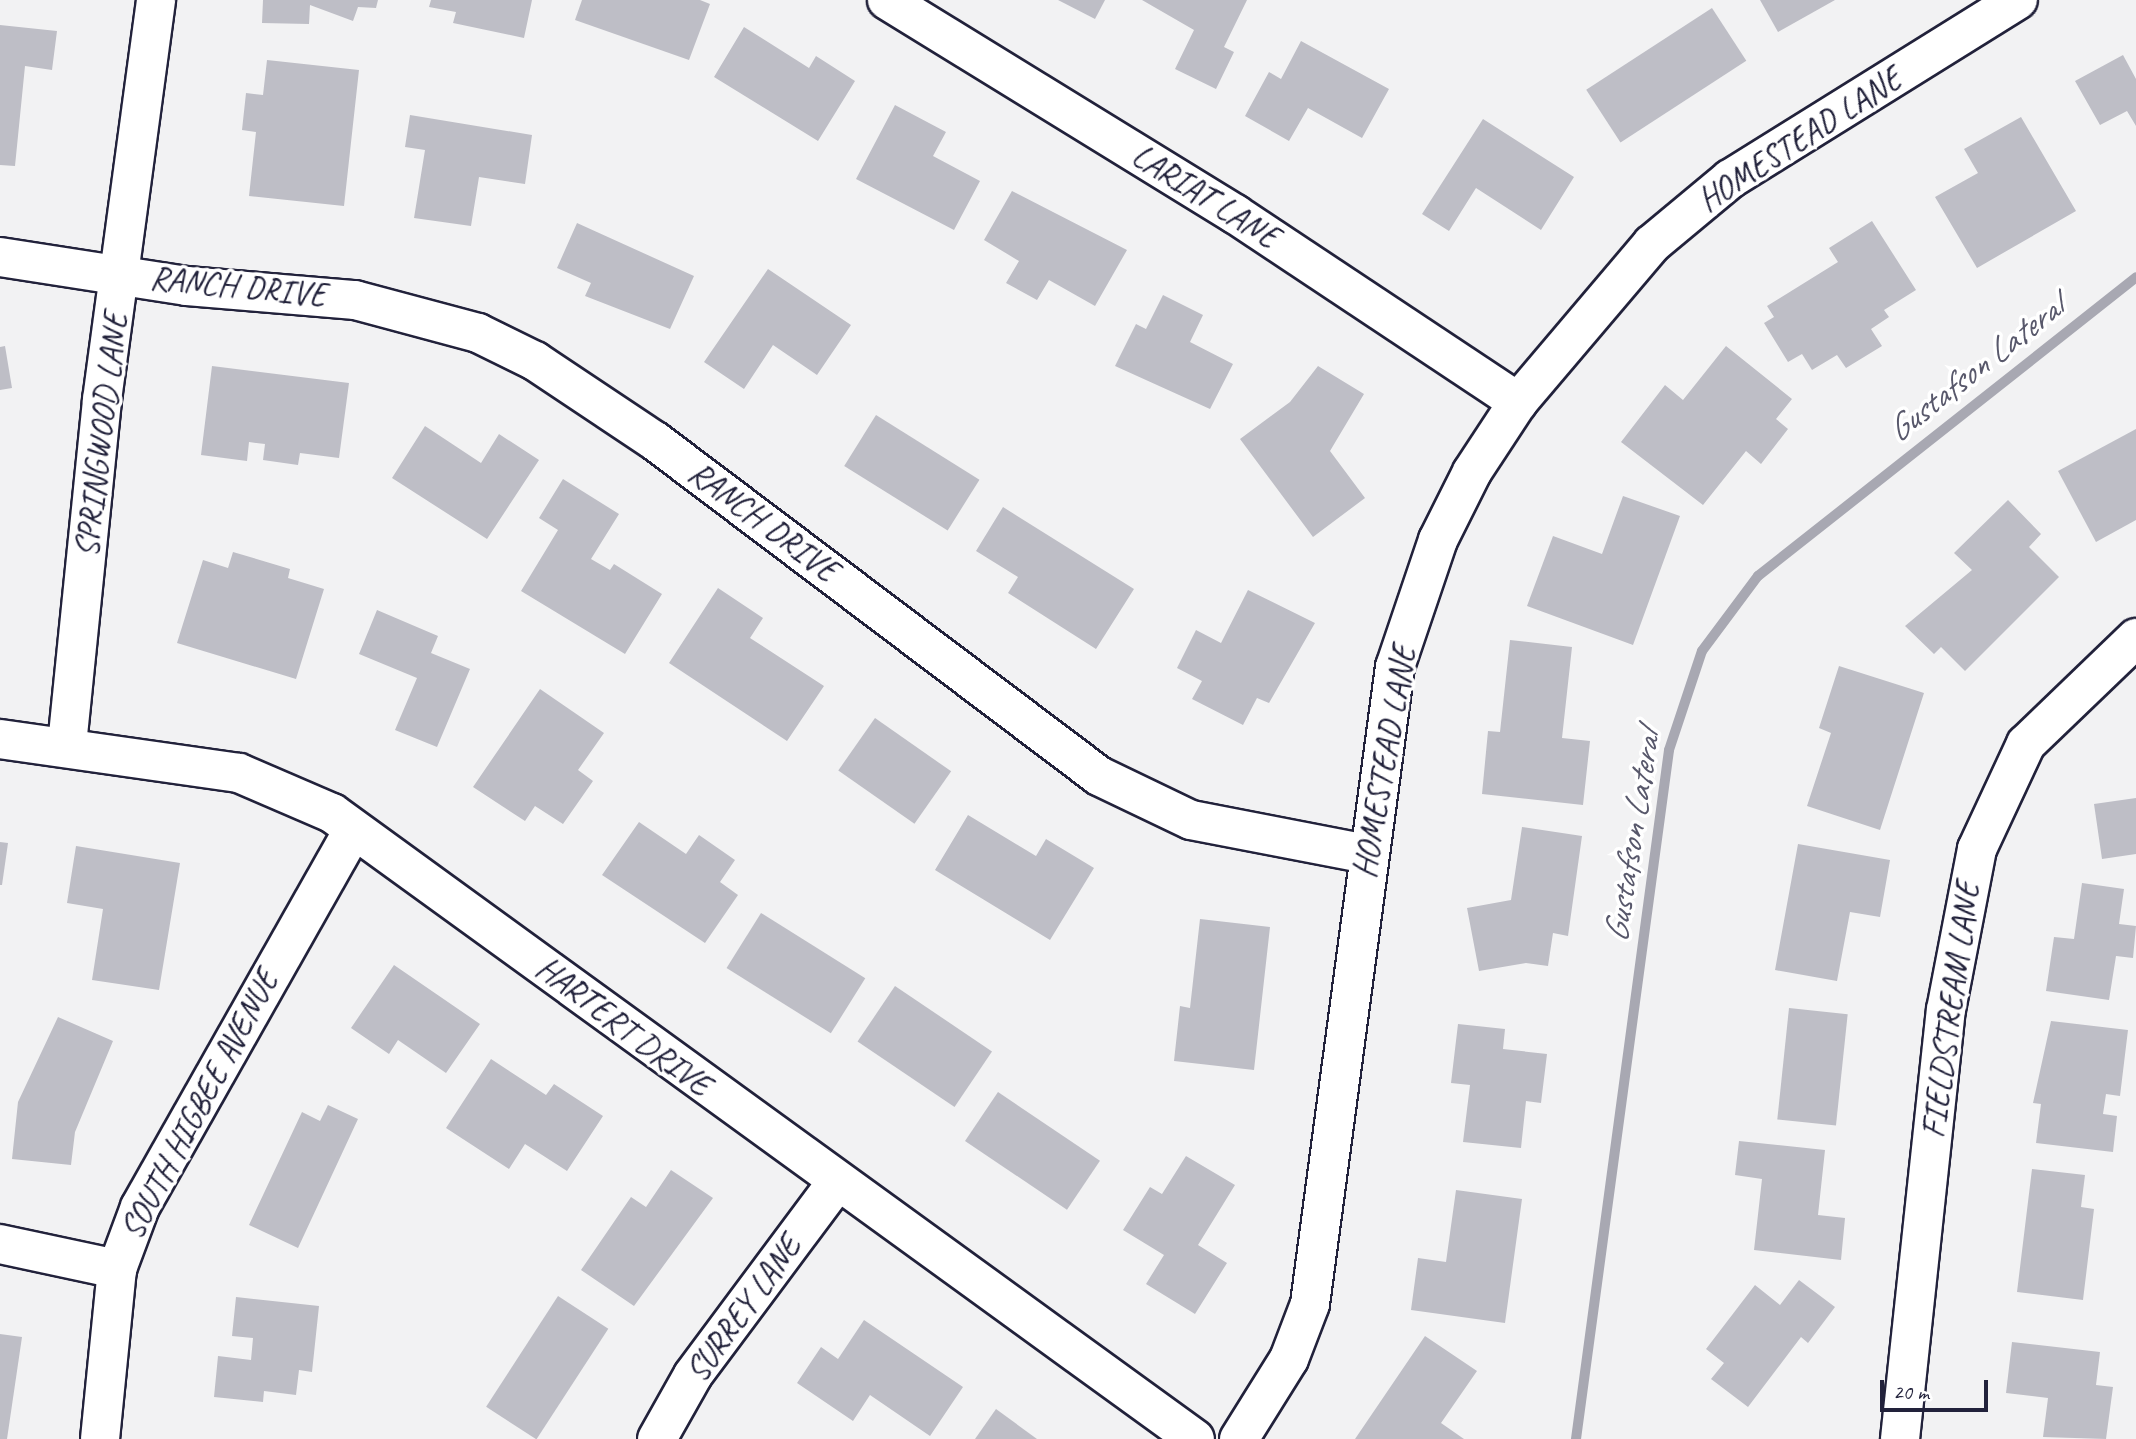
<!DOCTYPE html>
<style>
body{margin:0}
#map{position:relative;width:2136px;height:1439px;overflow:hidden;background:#f2f2f3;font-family:Caveat,sans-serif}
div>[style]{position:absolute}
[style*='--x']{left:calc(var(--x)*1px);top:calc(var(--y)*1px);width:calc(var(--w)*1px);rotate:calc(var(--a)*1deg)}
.stream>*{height:10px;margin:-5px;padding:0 5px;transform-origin:5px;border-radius:5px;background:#a8a8b2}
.building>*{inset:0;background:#bebec6;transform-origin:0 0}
.roads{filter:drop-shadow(2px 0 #22223b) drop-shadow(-2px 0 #22223b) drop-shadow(0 2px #22223b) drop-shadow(0 -2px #22223b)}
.minor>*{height:38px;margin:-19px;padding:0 19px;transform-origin:19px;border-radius:19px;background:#fff}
span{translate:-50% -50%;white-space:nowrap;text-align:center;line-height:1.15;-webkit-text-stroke:7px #fff;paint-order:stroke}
.street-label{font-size:33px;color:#22223b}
.water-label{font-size:35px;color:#58586b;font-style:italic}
.scale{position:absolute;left:1880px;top:1380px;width:108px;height:32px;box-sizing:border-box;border:4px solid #22223b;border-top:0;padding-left:9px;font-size:21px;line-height:24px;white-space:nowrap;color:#22223b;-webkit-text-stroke:5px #fff;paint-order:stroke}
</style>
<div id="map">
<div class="stream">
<div style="--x:1576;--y:1439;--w:695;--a:-82.31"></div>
<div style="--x:1669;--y:750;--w:104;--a:-71.6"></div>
<div style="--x:1702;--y:651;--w:94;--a:-53.3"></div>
<div style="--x:1758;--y:576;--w:482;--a:-38.3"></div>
</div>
<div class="building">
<div style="clip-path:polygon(263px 0,378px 0,376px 8px,358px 7px,353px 21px,310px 5px,309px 24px,262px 23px)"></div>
<div style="clip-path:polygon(431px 0,532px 0,524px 38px,453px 23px,456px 12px,429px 7px)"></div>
<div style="clip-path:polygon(582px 0,700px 0,710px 4px,689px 60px,575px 20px)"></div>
<div style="clip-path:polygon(1058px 0,1105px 0,1095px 19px)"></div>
<div style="clip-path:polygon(1142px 0,1247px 0,1224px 47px,1234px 52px,1216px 89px,1175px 69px,1194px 30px)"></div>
<div style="clip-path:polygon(1760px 0,1835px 0,1778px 32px)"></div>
<div style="left:1712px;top:8px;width:63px;height:150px;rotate:57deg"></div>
<div style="clip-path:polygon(0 25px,57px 31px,52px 70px,25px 66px,15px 166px,0 165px)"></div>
<div style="clip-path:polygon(744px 27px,809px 68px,816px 56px,855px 81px,818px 141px,714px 77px)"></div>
<div style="clip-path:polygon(1301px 41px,1389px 89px,1362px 138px,1308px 108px,1289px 141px,1245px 116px,1269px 72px,1281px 79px)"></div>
<div style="clip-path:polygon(2123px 55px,2136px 79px,2136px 126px,2127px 111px,2100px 125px,2075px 81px)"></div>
<div style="clip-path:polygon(267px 60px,359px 70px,344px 206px,249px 196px,256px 132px,242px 130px,246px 93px,263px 95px)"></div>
<div style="clip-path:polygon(895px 105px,946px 132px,933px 156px,980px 181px,954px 230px,856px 179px)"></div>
<div style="clip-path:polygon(410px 115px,532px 135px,525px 184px,479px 177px,471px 226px,414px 218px,425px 150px,405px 147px)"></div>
<div style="clip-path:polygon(2021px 117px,2076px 211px,1977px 268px,1935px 197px,1978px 173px,1964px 149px)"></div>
<div style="clip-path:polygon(1483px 119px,1574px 177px,1541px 230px,1476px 188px,1449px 231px,1422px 214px)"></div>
<div style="clip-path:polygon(1012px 191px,1127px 250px,1095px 306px,1049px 280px,1037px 300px,1006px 283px,1019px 261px,984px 240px)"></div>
<div style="clip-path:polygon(1872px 221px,1916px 290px,1884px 310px,1889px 317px,1871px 329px,1882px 346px,1846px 368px,1837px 355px,1812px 370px,1802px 354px,1788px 362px,1764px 323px,1774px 317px,1767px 306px,1838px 262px,1829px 248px)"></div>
<div style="clip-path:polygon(577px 223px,694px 276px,670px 329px,585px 296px,591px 283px,557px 268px)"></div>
<div style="clip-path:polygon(768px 269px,851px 325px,817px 375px,773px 345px,744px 389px,704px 362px)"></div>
<div style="clip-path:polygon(1163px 295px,1203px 315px,1190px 342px,1233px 364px,1210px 409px,1115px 366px,1136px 324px,1146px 329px)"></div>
<div style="clip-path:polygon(5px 346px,12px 388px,0 390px,0 347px)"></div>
<div style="clip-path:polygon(1726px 346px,1792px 399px,1776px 419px,1788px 429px,1761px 464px,1746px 451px,1703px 505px,1621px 442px,1665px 385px,1683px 400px)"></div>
<div style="clip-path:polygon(212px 366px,349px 383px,339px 458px,300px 453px,298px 465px,263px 460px,265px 444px,249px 442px,247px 461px,201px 455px)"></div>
<div style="clip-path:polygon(1318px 366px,1364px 394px,1330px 451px,1365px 498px,1313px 537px,1240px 439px,1290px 402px)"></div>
<div style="left:876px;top:415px;width:122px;height:60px;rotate:32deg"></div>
<div style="clip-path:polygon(425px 426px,481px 463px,499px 434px,539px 460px,487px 539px,392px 478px)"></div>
<div style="clip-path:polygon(2136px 429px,2136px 520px,2096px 542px,2058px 471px)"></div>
<div style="clip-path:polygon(563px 479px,619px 514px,591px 559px,610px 570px,614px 564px,662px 594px,625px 654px,521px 591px,558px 530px,539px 518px)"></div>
<div style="clip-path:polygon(1623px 496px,1680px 516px,1633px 645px,1527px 606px,1553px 536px,1602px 554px)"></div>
<div style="clip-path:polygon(2008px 500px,2041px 534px,2029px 547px,2059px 577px,1965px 671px,1941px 647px,1934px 654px,1905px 626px,1972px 570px,1954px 553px)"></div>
<div style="clip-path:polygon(1003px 507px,1134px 589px,1096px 649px,1008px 593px,1018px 577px,976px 551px)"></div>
<div style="clip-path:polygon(233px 552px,290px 569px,288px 578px,324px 589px,296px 679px,177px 643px,203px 560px,228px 568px)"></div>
<div style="clip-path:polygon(718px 588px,763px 618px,750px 638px,824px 686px,787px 741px,669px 663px)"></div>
<div style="clip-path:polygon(1248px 590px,1315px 623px,1269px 703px,1257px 698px,1243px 725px,1192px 699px,1202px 681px,1177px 668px,1196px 630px,1221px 643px)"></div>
<div style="clip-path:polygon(377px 610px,438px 636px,431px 653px,470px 669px,437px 747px,395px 730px,417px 678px,359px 654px)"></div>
<div style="clip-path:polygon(1510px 640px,1572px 647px,1562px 738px,1590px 741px,1583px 805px,1482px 794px,1488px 731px,1500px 732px)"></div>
<div style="clip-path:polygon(1839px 666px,1924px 693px,1880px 830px,1807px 806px,1831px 733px,1819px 728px)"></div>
<div style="clip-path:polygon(540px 689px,604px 733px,578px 770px,593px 781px,563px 824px,535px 806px,525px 821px,473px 787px)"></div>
<div style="left:875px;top:718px;width:93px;height:64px;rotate:35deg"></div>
<div style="clip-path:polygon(2136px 798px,2136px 854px,2102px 859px,2094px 804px)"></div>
<div style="clip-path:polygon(968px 815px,1036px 856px,1046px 839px,1094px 868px,1050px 940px,935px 870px)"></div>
<div style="clip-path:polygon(639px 822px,686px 854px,699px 835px,735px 860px,720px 882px,738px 895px,705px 943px,602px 875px)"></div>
<div style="clip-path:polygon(1522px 827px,1582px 836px,1568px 936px,1553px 933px,1548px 966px,1526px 963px,1479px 971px,1467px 908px,1511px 900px)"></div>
<div style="clip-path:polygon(0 842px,8px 843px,2px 885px,0 885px)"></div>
<div style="clip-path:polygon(1798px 844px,1890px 860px,1880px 917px,1850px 912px,1837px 981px,1775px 970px)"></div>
<div style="clip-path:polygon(76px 846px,180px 863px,159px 990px,92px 980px,103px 909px,67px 903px)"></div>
<div style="clip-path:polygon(2082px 883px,2124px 889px,2119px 924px,2136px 926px,2133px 958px,2116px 956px,2109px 1000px,2046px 991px,2054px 937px,2074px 939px)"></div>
<div style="left:761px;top:913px;width:123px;height:65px;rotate:32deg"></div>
<div style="clip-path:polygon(1200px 919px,1270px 927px,1254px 1070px,1174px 1061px,1180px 1006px,1190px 1008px)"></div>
<div style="clip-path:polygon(394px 965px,480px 1024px,446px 1073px,398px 1040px,389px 1054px,351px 1028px)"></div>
<div style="left:895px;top:986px;width:117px;height:67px;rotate:34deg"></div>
<div style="left:1789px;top:1008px;width:59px;height:112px;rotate:6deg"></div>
<div style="clip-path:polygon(58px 1017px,113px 1041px,75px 1132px,71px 1165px,12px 1159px,18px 1102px)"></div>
<div style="clip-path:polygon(2051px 1021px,2128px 1030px,2120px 1096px,2106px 1094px,2103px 1114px,2117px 1116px,2113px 1152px,2036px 1143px,2041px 1104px,2033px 1103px)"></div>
<div style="clip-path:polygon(1458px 1024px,1505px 1029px,1503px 1049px,1547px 1054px,1541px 1103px,1526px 1101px,1521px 1148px,1463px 1142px,1470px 1085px,1451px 1083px)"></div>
<div style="clip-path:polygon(491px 1059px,546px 1095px,554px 1084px,603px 1116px,567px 1171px,525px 1144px,509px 1169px,446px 1128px)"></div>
<div style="left:998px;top:1092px;width:123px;height:59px;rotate:34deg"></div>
<div style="clip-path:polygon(328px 1105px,358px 1119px,298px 1248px,249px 1225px,302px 1112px,320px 1121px)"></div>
<div style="clip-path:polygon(1739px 1141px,1825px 1150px,1818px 1215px,1845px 1218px,1841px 1260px,1754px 1250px,1762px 1179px,1735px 1175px)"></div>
<div style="clip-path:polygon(1186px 1156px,1235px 1185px,1198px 1245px,1227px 1263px,1195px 1314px,1146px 1284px,1164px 1255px,1123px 1230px,1150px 1187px,1162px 1194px)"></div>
<div style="clip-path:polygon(2032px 1169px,2085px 1175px,2081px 1207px,2094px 1209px,2083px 1300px,2017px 1292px)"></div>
<div style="clip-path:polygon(671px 1170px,713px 1198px,634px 1306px,581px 1270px,631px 1197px,646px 1207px)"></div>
<div style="clip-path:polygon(1456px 1190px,1522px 1199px,1505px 1323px,1411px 1310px,1418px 1258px,1446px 1262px)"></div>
<div style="clip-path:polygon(1799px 1280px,1835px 1307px,1808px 1343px,1801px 1337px,1748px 1407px,1711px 1379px,1724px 1363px,1706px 1349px,1755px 1285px,1780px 1305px)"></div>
<div style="left:558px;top:1296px;width:60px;height:132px;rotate:33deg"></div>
<div style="clip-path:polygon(236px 1297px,319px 1306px,312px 1372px,299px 1370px,296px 1395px,264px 1391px,263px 1402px,214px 1397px,218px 1356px,251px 1360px,253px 1338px,232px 1336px)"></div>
<div style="clip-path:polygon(864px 1320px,963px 1387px,930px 1436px,870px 1395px,853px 1421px,797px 1383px,821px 1347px,838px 1359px)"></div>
<div style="clip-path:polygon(0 1334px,22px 1337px,7px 1439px,0 1439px)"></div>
<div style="clip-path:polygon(1425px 1336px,1477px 1371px,1441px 1423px,1464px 1439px,1355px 1439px)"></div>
<div style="clip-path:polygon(2012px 1342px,2100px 1352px,2096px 1385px,2113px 1387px,2106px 1439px,2043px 1437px,2048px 1398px,2006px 1393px)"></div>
<div style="clip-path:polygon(996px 1409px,1037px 1439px,975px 1439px)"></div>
</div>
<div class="roads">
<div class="minor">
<div style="--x:887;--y:0;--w:409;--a:31.6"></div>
<div style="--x:1235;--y:214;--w:340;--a:33.6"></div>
<div style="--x:0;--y:257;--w:189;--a:8.8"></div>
<div style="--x:187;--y:286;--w:169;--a:4.8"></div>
<div style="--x:355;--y:300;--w:127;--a:15"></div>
<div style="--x:478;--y:333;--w:64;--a:26.2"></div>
<div style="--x:535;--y:361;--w:144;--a:33.7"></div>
<div style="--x:655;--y:441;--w:556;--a:37.03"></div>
<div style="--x:1099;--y:776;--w:102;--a:25.6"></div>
<div style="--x:1191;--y:820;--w:180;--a:10.9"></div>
<div style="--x:0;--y:739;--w:241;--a:8.1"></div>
<div style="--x:239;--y:773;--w:101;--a:23.3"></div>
<div style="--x:332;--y:813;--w:1066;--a:35.96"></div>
<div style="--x:67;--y:745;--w:347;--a:-84.2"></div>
<div style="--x:102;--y:400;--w:404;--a:-82.3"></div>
<div style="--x:0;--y:1244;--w:120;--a:12.1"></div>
<div style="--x:100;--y:1439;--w:171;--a:-84.3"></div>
<div style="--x:117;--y:1269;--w:66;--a:-69.6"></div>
<div style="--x:140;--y:1207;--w:431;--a:-60.5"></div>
<div style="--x:657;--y:1439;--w:73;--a:-60.6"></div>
<div style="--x:693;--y:1375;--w:241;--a:-53.3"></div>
<div style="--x:1239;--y:1439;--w:94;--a:-58"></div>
<div style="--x:1289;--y:1359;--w:59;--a:-69.1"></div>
<div style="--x:1310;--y:1304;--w:643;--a:-82.4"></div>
<div style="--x:1395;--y:667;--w:134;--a:-71.3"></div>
<div style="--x:1438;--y:540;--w:76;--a:-63.4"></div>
<div style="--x:1472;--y:472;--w:84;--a:-56.7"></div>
<div style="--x:1518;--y:402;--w:207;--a:-49.7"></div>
<div style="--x:1652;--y:244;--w:102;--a:-39.8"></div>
<div style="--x:1730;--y:179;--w:339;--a:-31.9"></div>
<div style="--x:1900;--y:1439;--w:431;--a:-83.9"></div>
<div style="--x:1946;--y:1010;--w:164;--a:-79.1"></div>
<div style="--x:1977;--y:849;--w:116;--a:-65"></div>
<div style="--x:2026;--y:744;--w:153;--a:-43.9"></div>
</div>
</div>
<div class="street-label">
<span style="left:1800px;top:140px;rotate:-33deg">HOMESTEAD LANE</span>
<span style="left:1205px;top:197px;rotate:32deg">LARIAT LANE</span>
<span style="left:238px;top:287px;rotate:6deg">RANCH DRIVE</span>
<span style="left:102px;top:435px;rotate:-83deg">SPRINGWOOD LANE</span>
<span style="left:763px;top:522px;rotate:37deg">RANCH DRIVE</span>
<span style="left:1385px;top:762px;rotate:-80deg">HOMESTEAD LANE</span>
<span style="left:1951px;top:1010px;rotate:-82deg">FIELDSTREAM LANE</span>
<span style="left:623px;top:1027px;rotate:37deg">HARTERT DRIVE</span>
<span style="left:200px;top:1105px;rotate:-62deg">SOUTH HIGBEE AVENUE</span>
<span style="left:744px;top:1309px;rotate:-54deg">SURREY LANE</span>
</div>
<div class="water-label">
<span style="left:1975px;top:369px;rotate:-38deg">Gustafson Lateral</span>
<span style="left:1632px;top:837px;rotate:-81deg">Gustafson Lateral</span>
</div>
<div class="scale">20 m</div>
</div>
